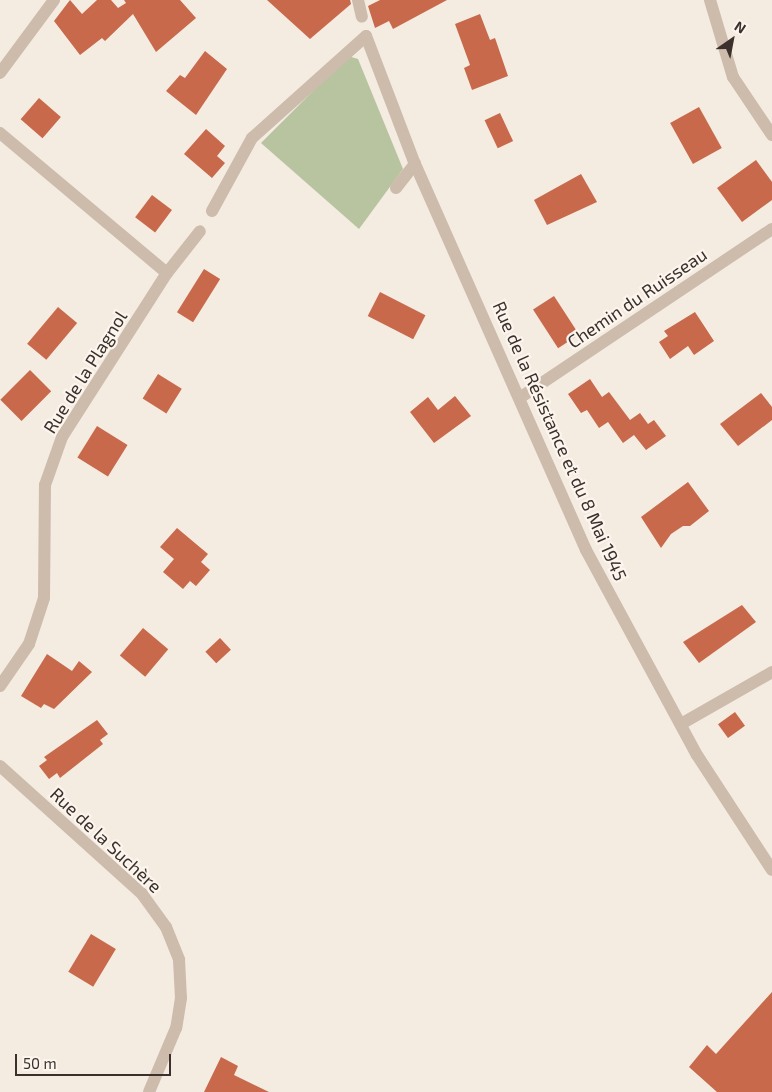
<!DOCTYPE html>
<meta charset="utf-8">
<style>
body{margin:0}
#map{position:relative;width:772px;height:1092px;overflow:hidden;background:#f4ebe1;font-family:"Exo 2",sans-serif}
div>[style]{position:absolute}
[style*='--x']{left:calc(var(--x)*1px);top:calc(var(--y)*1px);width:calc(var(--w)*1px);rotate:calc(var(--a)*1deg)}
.green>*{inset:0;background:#b8c4a0}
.building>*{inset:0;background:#c8694b;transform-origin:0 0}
.street>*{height:12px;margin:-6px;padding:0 6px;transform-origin:6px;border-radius:6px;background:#cdbbac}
span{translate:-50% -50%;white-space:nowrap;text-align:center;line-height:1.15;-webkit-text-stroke:4.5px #fbf5ee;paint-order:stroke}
.street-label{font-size:18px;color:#3b302b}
.north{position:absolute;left:707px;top:15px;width:50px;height:50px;-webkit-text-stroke:4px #fbf5ee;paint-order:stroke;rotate:33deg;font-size:14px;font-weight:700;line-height:20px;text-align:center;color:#3b302b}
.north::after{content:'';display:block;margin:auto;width:18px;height:22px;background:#3b302b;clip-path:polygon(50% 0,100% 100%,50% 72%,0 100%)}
.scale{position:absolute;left:15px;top:1054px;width:156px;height:22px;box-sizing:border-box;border:2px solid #3b302b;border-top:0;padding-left:6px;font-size:15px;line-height:18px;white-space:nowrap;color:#3b302b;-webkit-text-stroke:4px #fbf5ee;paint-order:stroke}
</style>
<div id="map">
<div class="green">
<div style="clip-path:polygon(348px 56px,358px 59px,403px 169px,359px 229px,261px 143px)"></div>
</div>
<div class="building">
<div style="clip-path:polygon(70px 0,82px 14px,97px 0,111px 0,118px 8px,126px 3px,124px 0,180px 0,196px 18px,156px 52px,133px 14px,105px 41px,102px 38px,80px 55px,54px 21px)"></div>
<div style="clip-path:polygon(267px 0,350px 0,351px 4px,310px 39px)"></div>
<div style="clip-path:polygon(380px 0,447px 0,393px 29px,389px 21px,375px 28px,368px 6px)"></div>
<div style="clip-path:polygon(480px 14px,490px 40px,495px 38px,508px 76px,472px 90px,464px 68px,470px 65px,455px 24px)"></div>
<div style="clip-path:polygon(205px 51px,227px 69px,196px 115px,166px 91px,180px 75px,185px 78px)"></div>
<div style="left:39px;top:98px;width:29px;height:28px;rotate:41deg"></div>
<div style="left:699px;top:107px;width:47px;height:33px;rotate:61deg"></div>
<div style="left:500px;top:113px;width:31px;height:17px;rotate:65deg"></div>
<div style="clip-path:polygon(206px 129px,225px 146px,217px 156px,225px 163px,212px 178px,184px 154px)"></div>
<div style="clip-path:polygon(756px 160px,772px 182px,772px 200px,742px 222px,717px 188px)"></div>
<div style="clip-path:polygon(581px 174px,597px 202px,547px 225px,534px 200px)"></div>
<div style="left:152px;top:195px;width:25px;height:28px;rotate:37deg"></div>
<div style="left:204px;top:269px;width:19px;height:51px;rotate:32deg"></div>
<div style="left:380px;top:292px;width:51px;height:27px;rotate:27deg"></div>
<div style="left:554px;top:296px;width:46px;height:25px;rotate:57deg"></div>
<div style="left:58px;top:307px;width:25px;height:48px;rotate:40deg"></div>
<div style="clip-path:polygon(695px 312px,714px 341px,694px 355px,688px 346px,670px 359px,659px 342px,668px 336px,664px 331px)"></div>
<div style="left:30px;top:370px;width:30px;height:42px;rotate:45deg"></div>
<div style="left:158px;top:374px;width:28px;height:29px;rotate:32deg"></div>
<div style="clip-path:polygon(590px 379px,602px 397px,609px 392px,630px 420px,640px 413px,648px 424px,654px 420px,666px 436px,646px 450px,634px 435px,623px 443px,608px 422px,599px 428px,587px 410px,581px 413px,568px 394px)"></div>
<div style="clip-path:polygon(761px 393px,772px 407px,772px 420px,738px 446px,720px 424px)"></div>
<div style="clip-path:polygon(455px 396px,471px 416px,434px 443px,410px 412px,428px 397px,438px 410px)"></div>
<div style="left:97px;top:426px;width:36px;height:37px;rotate:32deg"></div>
<div style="clip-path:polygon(688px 482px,709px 511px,690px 526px,683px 526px,671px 534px,661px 548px,641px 517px)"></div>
<div style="clip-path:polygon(177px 528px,208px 554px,201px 562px,210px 570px,196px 586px,190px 581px,183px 589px,163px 572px,174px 559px,160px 547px)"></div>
<div style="clip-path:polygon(742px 605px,756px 622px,699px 663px,683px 642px)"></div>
<div style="left:143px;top:628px;width:33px;height:36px;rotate:40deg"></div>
<div style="left:220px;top:638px;width:16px;height:20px;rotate:47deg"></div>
<div style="clip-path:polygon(47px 654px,72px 671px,79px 661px,92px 672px,54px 709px,44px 704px,41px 708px,21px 696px)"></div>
<div style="left:735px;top:712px;width:17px;height:21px;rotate:54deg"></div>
<div style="clip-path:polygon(97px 720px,108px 734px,100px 740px,103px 744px,60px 778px,57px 773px,49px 779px,39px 766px,47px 760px,44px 757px)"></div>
<div style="left:91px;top:934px;width:29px;height:44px;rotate:31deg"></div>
<div style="clip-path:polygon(772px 992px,772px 1092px,717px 1092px,689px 1067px,707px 1045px,716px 1054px)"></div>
<div style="clip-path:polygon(221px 1057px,238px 1066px,234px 1075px,269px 1092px,204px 1092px)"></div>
</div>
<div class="street">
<div style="--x:358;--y:0;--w:17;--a:77"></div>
<div style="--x:710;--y:0;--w:80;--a:73.4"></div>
<div style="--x:733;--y:77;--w:70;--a:56.1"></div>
<div style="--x:0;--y:73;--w:91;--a:-53.5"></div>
<div style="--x:0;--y:133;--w:218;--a:40"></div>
<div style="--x:396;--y:188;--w:31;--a:-52"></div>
<div style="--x:212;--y:211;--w:83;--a:-61.3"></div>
<div style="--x:252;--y:138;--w:153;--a:-41.8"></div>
<div style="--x:366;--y:36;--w:137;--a:69.1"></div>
<div style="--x:415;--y:164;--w:422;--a:66.1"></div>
<div style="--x:586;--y:550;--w:233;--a:61.6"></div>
<div style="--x:697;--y:755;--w:137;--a:56.9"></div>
<div style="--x:521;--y:397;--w:302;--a:-33.8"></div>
<div style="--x:0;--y:686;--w:51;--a:-55.4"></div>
<div style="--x:29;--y:644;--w:48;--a:-71.9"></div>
<div style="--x:44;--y:598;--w:113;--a:-89.5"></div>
<div style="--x:45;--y:485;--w:51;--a:-70.5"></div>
<div style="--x:62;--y:437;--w:195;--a:-57.4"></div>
<div style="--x:167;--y:273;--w:53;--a:-51.8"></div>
<div style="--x:681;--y:724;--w:105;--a:-29.7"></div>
<div style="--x:0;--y:766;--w:191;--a:42"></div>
<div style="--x:142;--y:894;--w:41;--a:54"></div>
<div style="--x:166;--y:927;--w:35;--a:68"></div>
<div style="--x:179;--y:960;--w:38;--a:87"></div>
<div style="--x:181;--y:998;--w:30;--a:99"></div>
<div style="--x:176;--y:1028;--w:69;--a:112.9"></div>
</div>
<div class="street-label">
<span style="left:637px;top:298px;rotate:-34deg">Chemin du Ruisseau</span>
<span style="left:85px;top:372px;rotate:-58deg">Rue de la Plagnol</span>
<span style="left:560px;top:441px;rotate:66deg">Rue de la Résistance et du 8 Mai 1945</span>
<span style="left:106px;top:840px;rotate:43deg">Rue de la Suchère</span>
</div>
<div class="north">N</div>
<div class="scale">50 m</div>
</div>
